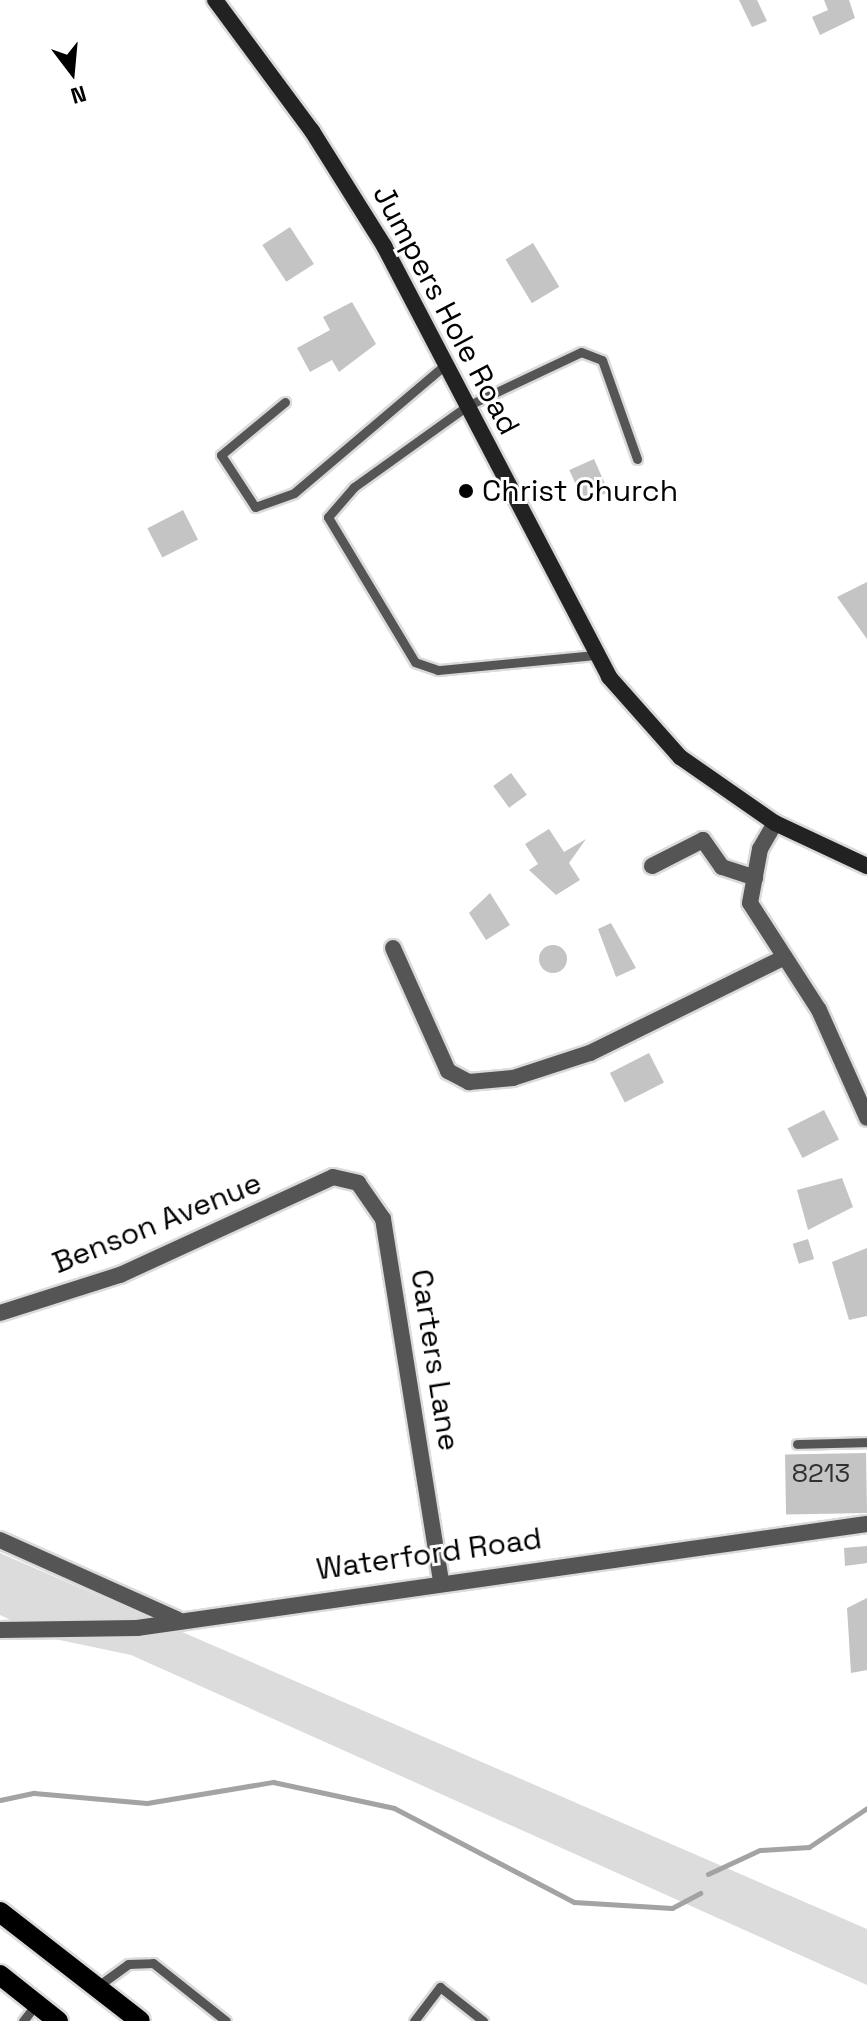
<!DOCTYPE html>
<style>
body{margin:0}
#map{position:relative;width:867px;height:2021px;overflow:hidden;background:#fff;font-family:"Space Grotesk",sans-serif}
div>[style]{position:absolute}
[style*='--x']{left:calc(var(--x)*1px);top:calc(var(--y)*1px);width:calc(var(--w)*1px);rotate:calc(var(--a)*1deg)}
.green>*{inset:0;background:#dcdcdc}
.stream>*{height:5px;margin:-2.5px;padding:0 2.5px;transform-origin:2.5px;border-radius:2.5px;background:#a3a3a3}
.building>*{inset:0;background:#c4c4c4;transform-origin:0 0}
.round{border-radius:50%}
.roads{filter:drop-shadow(2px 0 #dbdbdb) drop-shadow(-2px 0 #dbdbdb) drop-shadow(0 2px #dbdbdb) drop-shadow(0 -2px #dbdbdb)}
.service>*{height:9px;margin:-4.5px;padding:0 4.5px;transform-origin:4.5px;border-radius:4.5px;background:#555}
.minor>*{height:16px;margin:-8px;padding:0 8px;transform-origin:8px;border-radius:8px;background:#555}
.secondary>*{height:16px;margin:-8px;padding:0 8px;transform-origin:8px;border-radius:8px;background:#222}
.primary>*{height:20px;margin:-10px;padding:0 10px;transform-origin:10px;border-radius:10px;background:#000}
.dots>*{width:22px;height:22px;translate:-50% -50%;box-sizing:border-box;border:4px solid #fff;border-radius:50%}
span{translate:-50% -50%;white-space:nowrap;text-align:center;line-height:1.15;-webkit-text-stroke:6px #fff;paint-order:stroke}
.number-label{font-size:26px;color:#313131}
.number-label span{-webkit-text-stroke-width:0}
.street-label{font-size:30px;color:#000}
.poi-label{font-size:30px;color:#000}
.left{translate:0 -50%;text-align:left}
.north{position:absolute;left:32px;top:32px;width:80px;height:80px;-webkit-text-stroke:6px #fff;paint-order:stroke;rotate:164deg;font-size:22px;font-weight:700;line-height:32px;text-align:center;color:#000}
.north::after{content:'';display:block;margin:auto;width:28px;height:36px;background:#000;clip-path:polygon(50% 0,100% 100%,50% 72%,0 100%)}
</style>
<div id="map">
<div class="green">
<div style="clip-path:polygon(0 1553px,867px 1929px,867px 1985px,131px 1655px,50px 1638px,0 1615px)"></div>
</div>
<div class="stream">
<div style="--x:0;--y:1800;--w:35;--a:-12"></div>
<div style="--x:34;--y:1793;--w:113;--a:5.1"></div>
<div style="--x:147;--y:1803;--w:128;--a:-9.5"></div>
<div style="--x:273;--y:1782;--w:124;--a:12.1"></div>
<div style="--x:394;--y:1808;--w:203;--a:27.6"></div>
<div style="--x:574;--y:1902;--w:98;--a:3.5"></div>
<div style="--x:672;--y:1908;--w:32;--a:-28"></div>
<div style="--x:708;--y:1874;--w:57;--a:-24.8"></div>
<div style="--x:760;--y:1850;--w:49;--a:-3.5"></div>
<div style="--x:809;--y:1847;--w:70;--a:-33.9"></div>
</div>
<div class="building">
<div style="clip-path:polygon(739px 0,757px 0,767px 21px,752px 27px)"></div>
<div style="clip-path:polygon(824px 0,849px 0,855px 18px,820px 35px,812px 17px,828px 10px)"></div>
<div style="left:290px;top:227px;width:44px;height:33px;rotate:57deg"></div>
<div style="left:533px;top:243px;width:51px;height:32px;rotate:59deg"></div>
<div style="clip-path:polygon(352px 302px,376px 344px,339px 372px,332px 360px,310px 372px,297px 348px,330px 330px,323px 317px)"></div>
<div style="left:594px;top:459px;width:36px;height:27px;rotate:66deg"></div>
<div style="left:183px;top:510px;width:33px;height:40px;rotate:63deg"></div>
<div style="clip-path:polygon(867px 582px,867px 639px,837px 597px)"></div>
<div style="left:511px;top:773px;width:27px;height:22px;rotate:54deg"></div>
<div style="clip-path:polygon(549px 829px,564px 852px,586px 839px,569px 863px,580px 880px,556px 895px,529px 870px,538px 864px,525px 844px)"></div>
<div style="clip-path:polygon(490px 893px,510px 925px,486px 940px,469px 913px)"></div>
<div style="clip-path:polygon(611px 923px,636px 968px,616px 977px,598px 929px)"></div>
<div class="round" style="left:539px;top:945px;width:28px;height:28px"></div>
<div style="left:649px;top:1053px;width:33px;height:44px;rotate:63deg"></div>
<div style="left:824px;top:1110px;width:33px;height:41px;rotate:63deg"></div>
<div style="clip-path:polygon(842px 1178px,853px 1207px,808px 1230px,797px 1190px)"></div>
<div style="left:808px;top:1239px;width:21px;height:16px;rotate:73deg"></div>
<div style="clip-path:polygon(867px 1248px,867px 1316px,849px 1320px,832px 1262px)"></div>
<div style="left:866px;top:1453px;width:60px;height:81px;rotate:89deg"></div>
<div style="clip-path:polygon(867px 1546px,867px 1563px,845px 1566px,844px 1548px)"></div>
<div style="clip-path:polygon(867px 1598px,867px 1670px,851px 1673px,847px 1608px)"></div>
</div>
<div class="roads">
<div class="service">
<div style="--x:285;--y:402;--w:83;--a:140.4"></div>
<div style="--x:221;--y:455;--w:62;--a:56.8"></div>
<div style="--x:255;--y:507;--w:41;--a:-19.7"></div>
<div style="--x:294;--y:493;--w:199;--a:-40.3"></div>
<div style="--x:595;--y:655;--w:158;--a:174.5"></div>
<div style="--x:438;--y:670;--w:24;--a:-161"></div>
<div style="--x:415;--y:662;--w:169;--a:-121"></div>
<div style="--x:328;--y:517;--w:40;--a:-49"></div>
<div style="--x:354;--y:487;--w:139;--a:-35.6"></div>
<div style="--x:467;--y:406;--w:126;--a:-25.3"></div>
<div style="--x:581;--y:352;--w:22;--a:21"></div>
<div style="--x:602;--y:360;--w:105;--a:70.5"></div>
<div style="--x:797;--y:1444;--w:70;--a:-1.6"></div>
<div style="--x:98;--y:1986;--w:37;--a:-36"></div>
<div style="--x:128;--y:1964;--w:25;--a:-2"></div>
<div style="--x:153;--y:1963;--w:93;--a:38.5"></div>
<div style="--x:23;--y:2021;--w:23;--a:-52"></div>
<div style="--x:414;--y:2021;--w:43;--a:-52.6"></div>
<div style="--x:440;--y:1987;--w:55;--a:38.3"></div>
</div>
<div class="minor">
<div style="--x:775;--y:823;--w:30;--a:120"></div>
<div style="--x:760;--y:849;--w:55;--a:100.5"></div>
<div style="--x:750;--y:903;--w:127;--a:57.2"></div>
<div style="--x:819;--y:1010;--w:118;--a:66"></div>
<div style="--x:652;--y:866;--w:57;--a:-27"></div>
<div style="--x:703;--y:840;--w:33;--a:55"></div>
<div style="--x:722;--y:867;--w:35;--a:18"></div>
<div style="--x:393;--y:948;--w:135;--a:65.9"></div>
<div style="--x:448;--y:1071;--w:24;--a:28"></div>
<div style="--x:469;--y:1082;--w:44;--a:-5.2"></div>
<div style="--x:513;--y:1078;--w:81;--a:-18"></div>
<div style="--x:590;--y:1053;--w:217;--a:-26.2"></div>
<div style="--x:0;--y:1313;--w:126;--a:-17.6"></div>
<div style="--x:120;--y:1275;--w:234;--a:-24.7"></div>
<div style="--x:333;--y:1177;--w:26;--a:13"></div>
<div style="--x:358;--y:1183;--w:44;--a:55.2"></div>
<div style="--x:383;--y:1219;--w:366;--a:80.9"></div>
<div style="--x:0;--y:1540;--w:194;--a:24.1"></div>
<div style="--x:0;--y:1630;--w:137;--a:-0.8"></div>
<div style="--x:137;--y:1628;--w:737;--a:-8.11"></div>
</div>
<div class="secondary">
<div style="--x:215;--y:0;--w:163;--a:53.5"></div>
<div style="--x:312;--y:131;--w:136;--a:57.9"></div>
<div style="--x:384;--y:246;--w:486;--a:62.4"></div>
<div style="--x:609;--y:677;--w:107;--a:48.4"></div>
<div style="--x:680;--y:757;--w:116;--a:34.8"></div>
<div style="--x:775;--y:823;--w:102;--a:25.1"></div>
</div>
<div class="primary">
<div style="--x:0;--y:1912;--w:177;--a:37.9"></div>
<div style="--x:0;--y:1975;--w:74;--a:38.4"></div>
</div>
</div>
<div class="dots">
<div style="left:466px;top:491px;background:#000"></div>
</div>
<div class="number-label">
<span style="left:821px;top:1474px">8213</span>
</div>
<div class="street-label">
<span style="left:446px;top:310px;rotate:62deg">Jumpers Hole Road</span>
<span style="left:157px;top:1223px;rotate:-22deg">Benson Avenue</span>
<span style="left:435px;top:1360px;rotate:81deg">Carters Lane</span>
<span style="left:429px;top:1554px;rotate:-8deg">Waterford Road</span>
</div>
<div class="poi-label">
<span class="left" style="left:482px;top:491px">Christ Church</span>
</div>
<div class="north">N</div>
</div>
